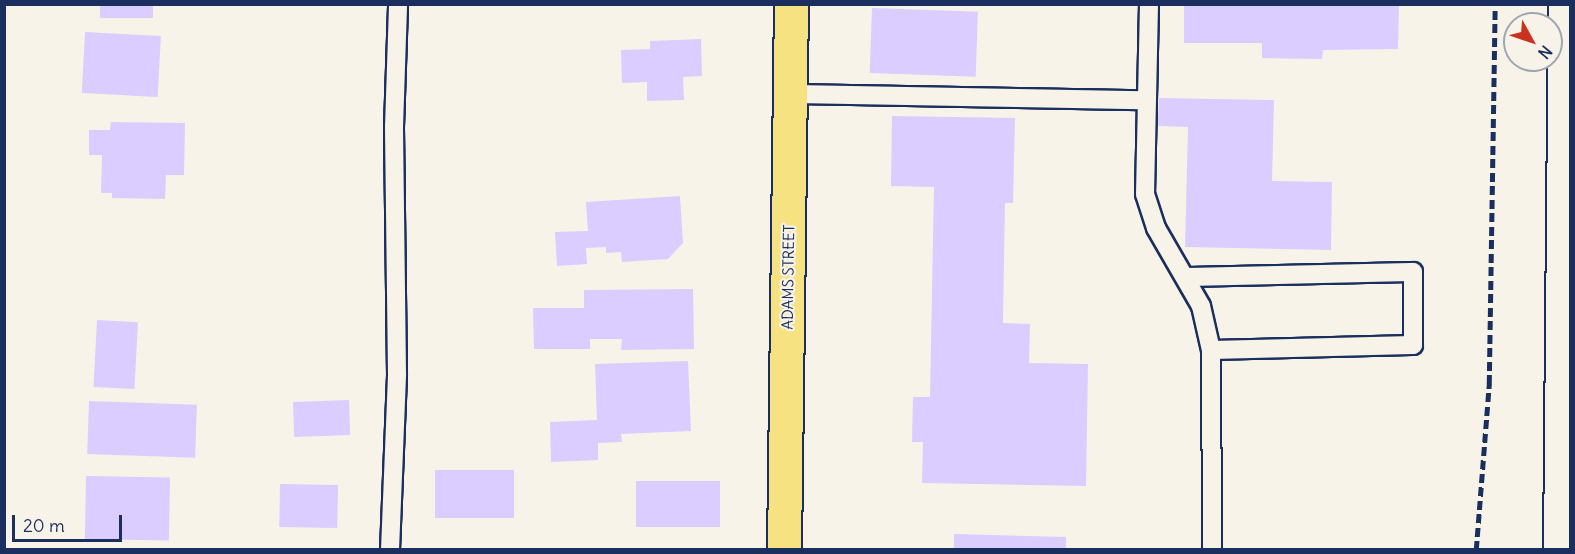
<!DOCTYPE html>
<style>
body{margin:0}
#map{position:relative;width:1575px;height:554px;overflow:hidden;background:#f7f3e8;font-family:Delius,sans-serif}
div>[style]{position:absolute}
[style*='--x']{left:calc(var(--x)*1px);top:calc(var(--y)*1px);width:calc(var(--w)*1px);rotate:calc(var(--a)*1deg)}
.building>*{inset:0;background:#dbcdff;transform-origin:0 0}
.roads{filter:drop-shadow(2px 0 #1b2f5e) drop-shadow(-2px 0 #1b2f5e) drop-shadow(0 2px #1b2f5e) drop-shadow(0 -2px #1b2f5e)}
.service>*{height:18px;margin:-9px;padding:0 9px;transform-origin:9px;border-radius:9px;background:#f7f3e8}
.tertiary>*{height:33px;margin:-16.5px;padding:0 16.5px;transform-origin:16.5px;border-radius:16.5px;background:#f7f3e8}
.primary>*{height:33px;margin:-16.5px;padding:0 16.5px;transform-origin:16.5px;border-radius:16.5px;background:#f7e281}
.rail>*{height:4.5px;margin-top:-2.25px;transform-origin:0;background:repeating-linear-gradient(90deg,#1b2f5e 0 9px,transparent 0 13.5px)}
span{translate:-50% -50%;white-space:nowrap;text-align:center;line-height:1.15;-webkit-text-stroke:4.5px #f7f3e8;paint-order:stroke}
.street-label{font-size:15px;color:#1b2f5e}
.frame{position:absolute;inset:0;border:6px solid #1b2f5e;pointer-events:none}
.north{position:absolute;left:1503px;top:12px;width:60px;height:60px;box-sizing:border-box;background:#f7f3e8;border:2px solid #9fa5b1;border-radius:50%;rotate:130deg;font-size:16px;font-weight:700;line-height:24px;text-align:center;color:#1b2f5e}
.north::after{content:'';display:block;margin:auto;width:21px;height:27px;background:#c8321e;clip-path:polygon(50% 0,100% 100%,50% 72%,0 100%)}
.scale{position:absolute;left:12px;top:515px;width:110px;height:27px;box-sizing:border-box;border:3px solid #1b2f5e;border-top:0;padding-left:8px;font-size:18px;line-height:21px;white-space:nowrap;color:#1b2f5e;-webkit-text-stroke:4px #f7f3e8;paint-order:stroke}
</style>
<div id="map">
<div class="building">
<div style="left:100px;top:4px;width:53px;height:14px"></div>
<div style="clip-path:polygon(1184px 4px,1399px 4px,1398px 49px,1323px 50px,1322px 59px,1262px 58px,1262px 43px,1184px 43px)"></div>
<div style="left:872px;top:8px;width:106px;height:65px;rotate:2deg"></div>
<div style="left:85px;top:32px;width:76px;height:61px;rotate:3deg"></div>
<div style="clip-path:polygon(701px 39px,702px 76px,683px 77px,684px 100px,647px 101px,647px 82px,622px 83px,621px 50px,650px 49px,650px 41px)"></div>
<div style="clip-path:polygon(1159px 98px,1274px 100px,1272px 181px,1332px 182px,1331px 250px,1185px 247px,1188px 127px,1158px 126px)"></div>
<div style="clip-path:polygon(892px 116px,1015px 118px,1013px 203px,1005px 203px,1003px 323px,1030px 324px,1029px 363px,1088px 364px,1086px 486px,922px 483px,923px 442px,912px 442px,913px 397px,930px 397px,934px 187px,891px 186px)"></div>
<div style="clip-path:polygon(111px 122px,185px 123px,184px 175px,166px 175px,165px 199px,112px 198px,112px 193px,101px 193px,102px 155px,89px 155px,89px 130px,110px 130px)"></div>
<div style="clip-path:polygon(680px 196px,683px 243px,668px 259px,622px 262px,621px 252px,606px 253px,606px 247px,586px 248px,587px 264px,557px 266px,555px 232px,588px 231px,586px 202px)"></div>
<div style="clip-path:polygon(693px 289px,694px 349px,621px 350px,622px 339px,590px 339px,590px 349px,534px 349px,533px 308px,584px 308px,584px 290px)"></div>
<div style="left:97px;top:320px;width:41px;height:67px;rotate:3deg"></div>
<div style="clip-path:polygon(688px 361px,691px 431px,621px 434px,622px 442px,598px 443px,598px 460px,551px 462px,550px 422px,597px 420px,595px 364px)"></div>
<div style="left:349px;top:400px;width:35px;height:56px;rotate:88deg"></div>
<div style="left:89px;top:401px;width:108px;height:53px;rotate:2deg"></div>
<div style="left:435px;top:470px;width:79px;height:48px"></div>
<div style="left:86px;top:476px;width:84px;height:63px;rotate:1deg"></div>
<div style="left:720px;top:481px;width:46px;height:84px;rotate:90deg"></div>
<div style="left:280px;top:484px;width:58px;height:43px;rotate:1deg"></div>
<div style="clip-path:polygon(954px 534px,1066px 537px,1066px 550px,954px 550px)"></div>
</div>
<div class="roads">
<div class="service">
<div style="--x:1149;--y:4;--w:190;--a:91.2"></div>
<div style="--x:1145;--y:194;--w:36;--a:72"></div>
<div style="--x:1156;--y:228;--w:90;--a:60"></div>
<div style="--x:1201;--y:306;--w:45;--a:77.2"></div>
<div style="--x:1211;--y:350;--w:200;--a:89.7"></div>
<div style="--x:790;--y:94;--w:357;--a:1"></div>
<div style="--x:1186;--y:277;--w:227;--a:-1.3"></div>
<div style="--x:1413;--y:272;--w:73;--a:90"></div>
<div style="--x:1413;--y:345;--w:202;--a:178.6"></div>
<div style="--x:390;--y:550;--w:176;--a:-87.7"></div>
<div style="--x:397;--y:374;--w:247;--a:-90.7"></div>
<div style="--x:394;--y:127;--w:123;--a:-88.1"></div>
</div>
<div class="tertiary">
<div style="--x:1560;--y:550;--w:546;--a:-89.48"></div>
</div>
<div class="primary">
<div style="--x:784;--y:550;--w:546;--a:-89.27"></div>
</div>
</div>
<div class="rail">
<div style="--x:1476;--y:550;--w:167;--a:-85.5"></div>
<div style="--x:1489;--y:384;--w:380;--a:-89.1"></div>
</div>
<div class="street-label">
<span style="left:788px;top:277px;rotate:-89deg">ADAMS STREET</span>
</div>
<div class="frame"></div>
<div class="north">N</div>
<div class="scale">20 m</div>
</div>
